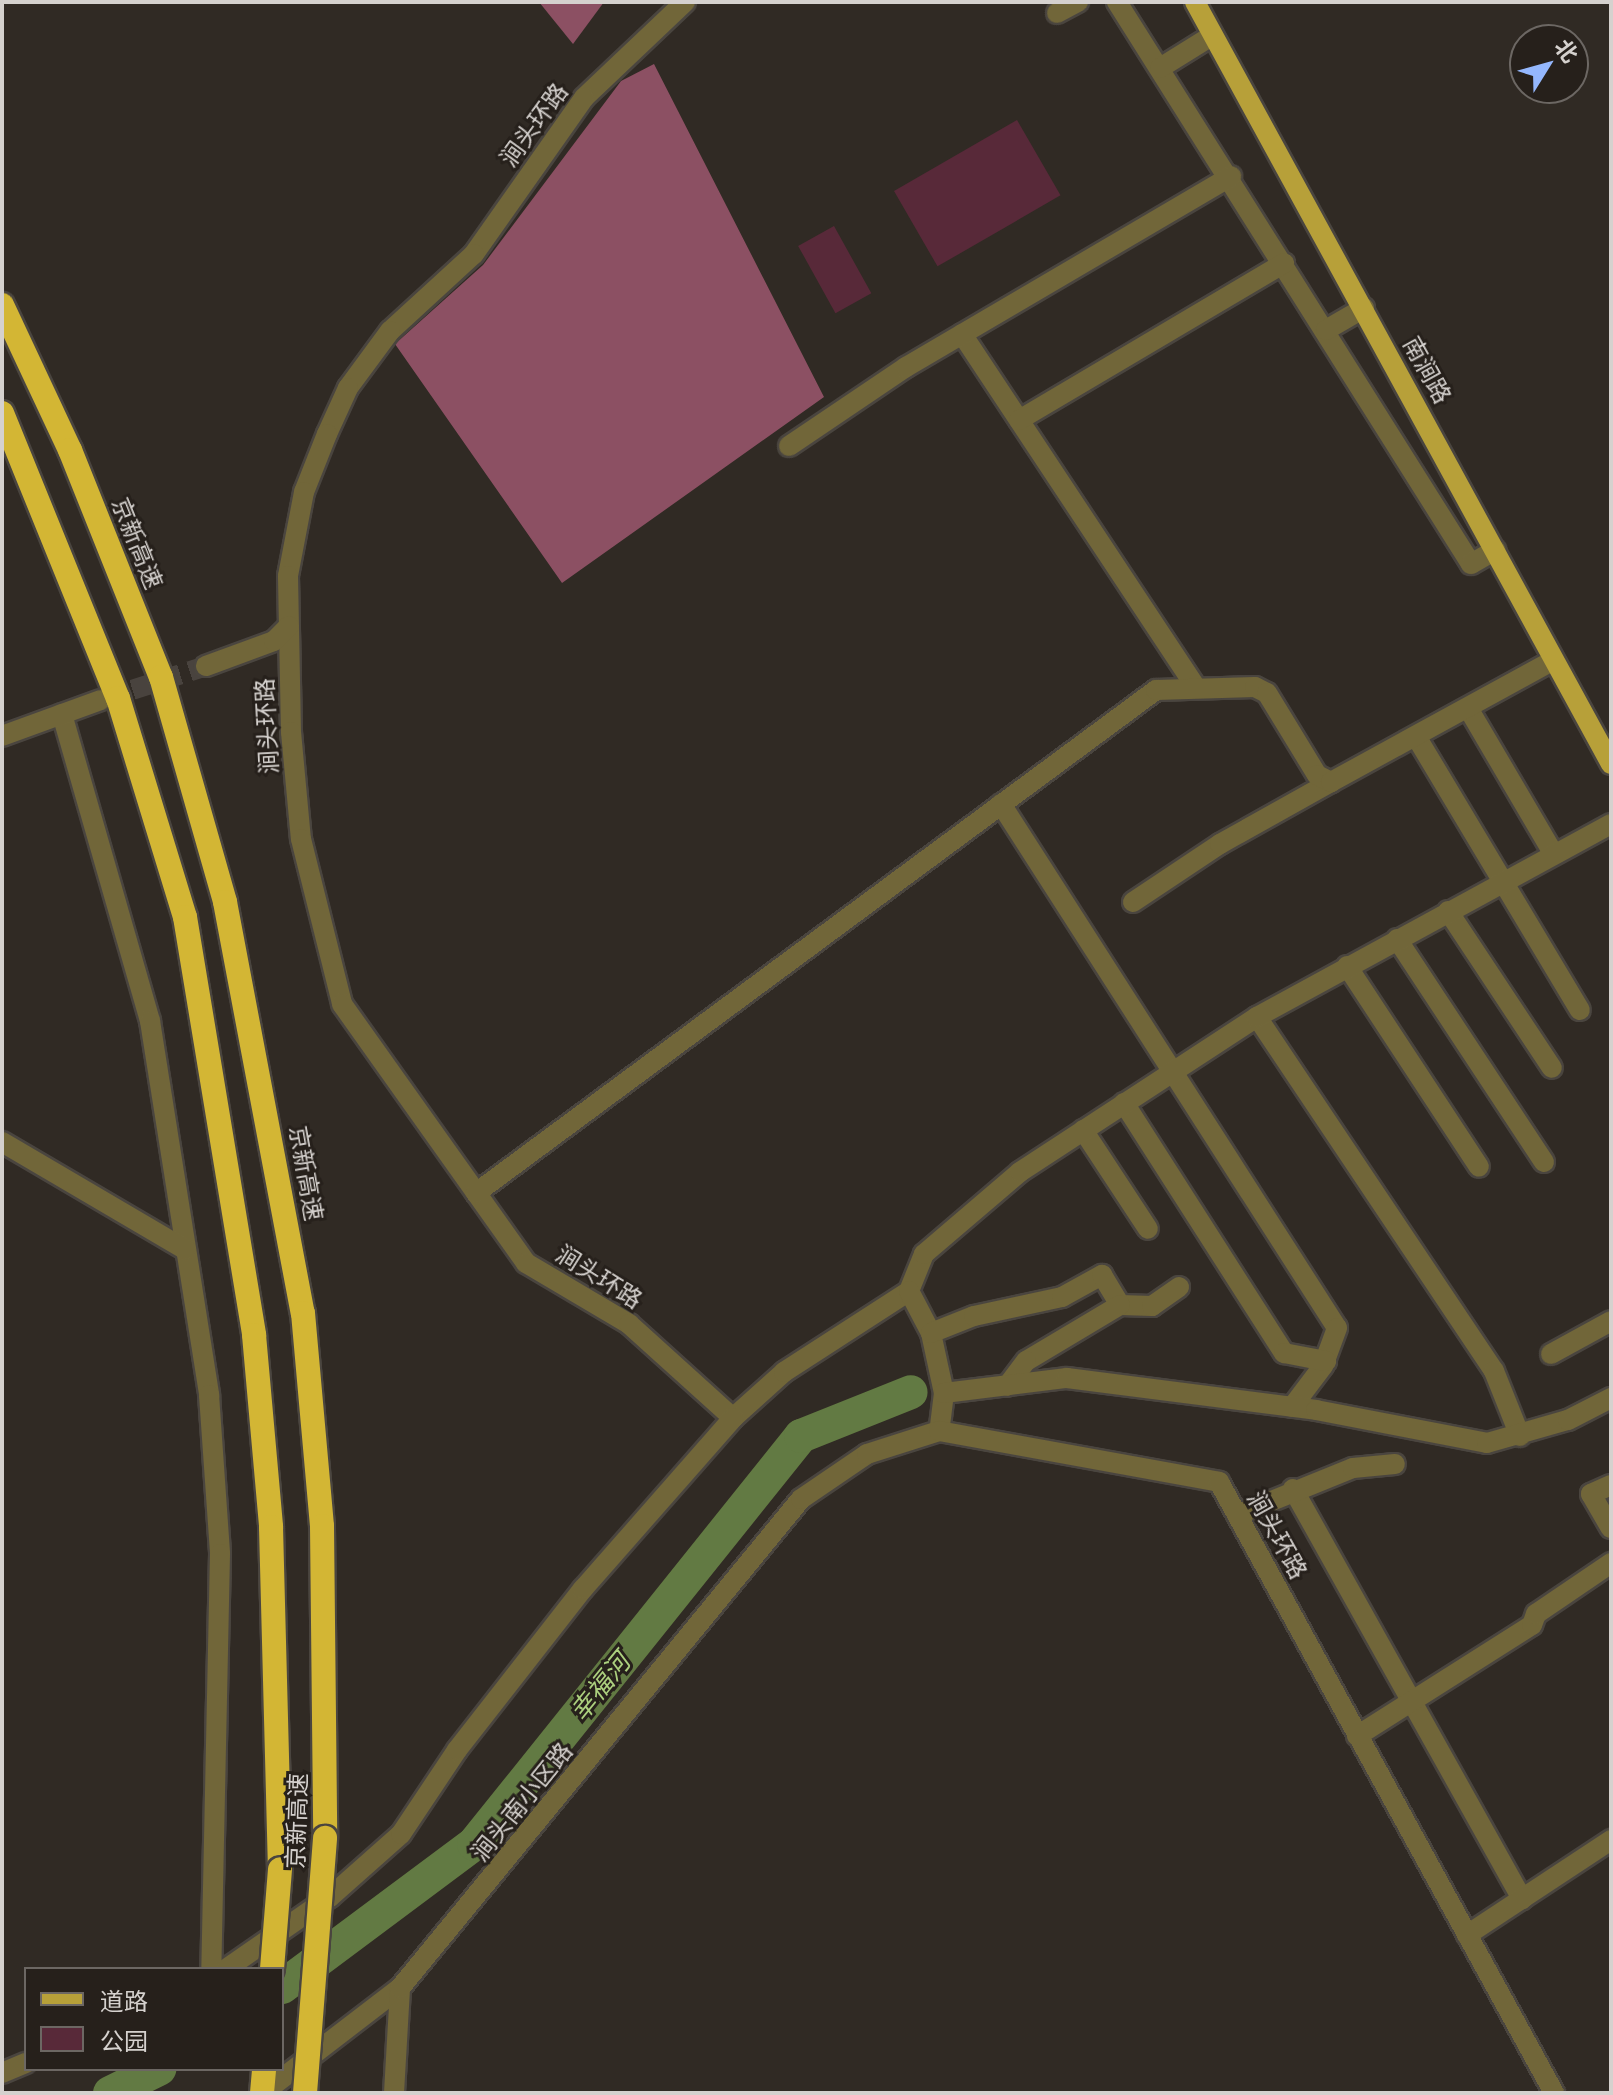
<!DOCTYPE html>
<meta charset="utf-8">
<style>
body{margin:0}
#map{position:relative;width:1613px;height:2095px;overflow:hidden;background:#302a24;font-family:Inter,"Noto Sans SC",sans-serif}
div>[style]{position:absolute}
[style*='--x']{left:calc(var(--x)*1px);top:calc(var(--y)*1px);width:calc(var(--w)*1px);rotate:calc(var(--a)*1deg)}
.green>*{inset:0;background:#582939;transform-origin:0 0}
.forest>*{inset:0;background:#8c5063}
.river>*{height:34px;margin:-17px;padding:0 17px;transform-origin:17px;border-radius:17px;background:#627a43}
.minor-tunnel>*{height:20px;margin-top:-10px;transform-origin:0;background:repeating-linear-gradient(90deg,#49433e 0 20px,transparent 0 30px)}
.roads{filter:drop-shadow(2px 0 #4a453f) drop-shadow(-2px 0 #4a453f) drop-shadow(0 2px #4a453f) drop-shadow(0 -2px #4a453f)}
.minor>*{height:20px;margin:-10px;padding:0 10px;transform-origin:10px;border-radius:10px;background:#716639}
.major>*{height:20px;margin:-10px;padding:0 10px;transform-origin:10px;border-radius:10px;background:#b7a039}
.highway>*{height:24px;margin:-12px;padding:0 12px;transform-origin:12px;border-radius:12px;background:#d3b634}
.bridges{filter:drop-shadow(2px 0 #4a453f) drop-shadow(-2px 0 #4a453f) drop-shadow(0 2px #4a453f) drop-shadow(0 -2px #4a453f)}
.highway-bridge>*{height:24px;margin:-12px;padding:0 12px;transform-origin:12px;border-radius:12px;background:#d3b634}
span{translate:-50% -50%;white-space:nowrap;text-align:center;line-height:1.15;-webkit-text-stroke:6px #26201b;paint-order:stroke}
.street-label{font-size:24px;color:#d5d1ce}
.water-label{font-size:26px;color:#acd07e;font-style:italic}
.frame{position:absolute;inset:0;border:4px solid #d5d1ce;pointer-events:none}
.legend{position:absolute;left:24px;top:1967px;width:260px;height:104px;box-sizing:border-box;background:#26201b;border:2px solid #6c6763;margin:0;padding:10px 14px;list-style:none;font-size:24px;color:#d5d1ce}
.legend li{display:flex;align-items:center;gap:16px;height:40px}
.legend b{width:40px;border:2px solid #6c6763}
.north{position:absolute;left:1509px;top:24px;width:80px;height:80px;box-sizing:border-box;background:#26201b;border:2px solid #6c6763;border-radius:50%;rotate:53deg;font-size:22px;font-weight:700;line-height:32px;text-align:center;color:#d5d1ce}
.north::after{content:'';display:block;margin:auto;width:28px;height:36px;background:#94b7fd;clip-path:polygon(50% 0,100% 100%,50% 72%,0 100%)}
</style>
<div id="map">
<div class="green">
<div style="left:1017px;top:120px;width:87px;height:142px;rotate:60deg"></div>
<div style="left:834px;top:226px;width:77px;height:41px;rotate:61deg"></div>
</div>
<div class="forest">
<div style="clip-path:polygon(539px 2px,604px 2px,573px 44px)"></div>
<div style="clip-path:polygon(654px 64px,824px 397px,562px 583px,395px 344px,483px 265px,621px 81px)"></div>
</div>
<div class="river">
<div style="--x:282;--y:1987;--w:239;--a:-36.7"></div>
<div style="--x:474;--y:1844;--w:523;--a:-51.29"></div>
<div style="--x:801;--y:1436;--w:118;--a:-21.8"></div>
<div style="--x:110;--y:2093;--w:55;--a:-26.1"></div>
</div>
<div class="minor-tunnel">
<div style="--x:104;--y:699;--w:107;--a:-17.9"></div>
</div>
<div class="roads">
<div class="minor">
<div style="--x:685;--y:2;--w:139;--a:136.5"></div>
<div style="--x:584;--y:98;--w:191;--a:125.2"></div>
<div style="--x:474;--y:254;--w:114;--a:137.5"></div>
<div style="--x:390;--y:331;--w:71;--a:126.4"></div>
<div style="--x:348;--y:388;--w:51;--a:114.5"></div>
<div style="--x:327;--y:434;--w:62;--a:111.6"></div>
<div style="--x:304;--y:492;--w:86;--a:100.8"></div>
<div style="--x:288;--y:576;--w:156;--a:88.9"></div>
<div style="--x:291;--y:732;--w:107;--a:84.7"></div>
<div style="--x:301;--y:839;--w:170;--a:76"></div>
<div style="--x:342;--y:1004;--w:318;--a:54.6"></div>
<div style="--x:526;--y:1263;--w:120;--a:30.6"></div>
<div style="--x:629;--y:1324;--w:140;--a:42.1"></div>
<div style="--x:733;--y:1418;--w:69;--a:-42"></div>
<div style="--x:784;--y:1372;--w:149;--a:-32.9"></div>
<div style="--x:1117;--y:2;--w:664;--a:57.79"></div>
<div style="--x:1471;--y:564;--w:28;--a:-30"></div>
<div style="--x:1057;--y:13;--w:24;--a:-28"></div>
<div style="--x:1160;--y:68;--w:62;--a:-31.9"></div>
<div style="--x:1326;--y:330;--w:44;--a:-30.1"></div>
<div style="--x:962;--y:334;--w:424;--a:56.5"></div>
<div style="--x:1019;--y:420;--w:308;--a:-30.6"></div>
<div style="--x:789;--y:446;--w:141;--a:-34"></div>
<div style="--x:906;--y:367;--w:377;--a:-30.4"></div>
<div style="--x:206;--y:666;--w:72;--a:-20.2"></div>
<div style="--x:274;--y:641;--w:21;--a:-45"></div>
<div style="--x:1468;--y:708;--w:168;--a:59.6"></div>
<div style="--x:62;--y:714;--w:319;--a:74"></div>
<div style="--x:150;--y:1021;--w:379;--a:81"></div>
<div style="--x:209;--y:1395;--w:159;--a:86"></div>
<div style="--x:220;--y:1554;--w:415;--a:91.2"></div>
<div style="--x:2;--y:736;--w:105;--a:-20"></div>
<div style="--x:1417;--y:738;--w:317;--a:59.1"></div>
<div style="--x:1001;--y:804;--w:622;--a:57.33"></div>
<div style="--x:1337;--y:1328;--w:40;--a:110.2"></div>
<div style="--x:1323;--y:1366;--w:51;--a:127.1"></div>
<div style="--x:1133;--y:902;--w:105;--a:-33.7"></div>
<div style="--x:1220;--y:844;--w:127;--a:-29.2"></div>
<div style="--x:1448;--y:911;--w:188;--a:56.5"></div>
<div style="--x:1397;--y:939;--w:267;--a:56.6"></div>
<div style="--x:1347;--y:966;--w:240;--a:56.7"></div>
<div style="--x:1257;--y:1017;--w:426;--a:56.2"></div>
<div style="--x:1494;--y:1371;--w:70;--a:68.2"></div>
<div style="--x:1124;--y:1103;--w:297;--a:57.4"></div>
<div style="--x:1284;--y:1353;--w:43;--a:10.8"></div>
<div style="--x:1083;--y:1130;--w:118;--a:56.7"></div>
<div style="--x:2;--y:1142;--w:213;--a:30.4"></div>
<div style="--x:476;--y:1193;--w:846;--a:-36.49"></div>
<div style="--x:1156;--y:690;--w:99;--a:-1.7"></div>
<div style="--x:1255;--y:687;--w:13;--a:27"></div>
<div style="--x:1267;--y:693;--w:96;--a:58.6"></div>
<div style="--x:1317;--y:775;--w:16;--a:27"></div>
<div style="--x:1331;--y:782;--w:254;--a:-28.7"></div>
<div style="--x:909;--y:1291;--w:40;--a:-68"></div>
<div style="--x:924;--y:1254;--w:126;--a:-40.5"></div>
<div style="--x:1020;--y:1172;--w:283;--a:-33.2"></div>
<div style="--x:1257;--y:1017;--w:403;--a:-28.6"></div>
<div style="--x:909;--y:1291;--w:47;--a:62.4"></div>
<div style="--x:931;--y:1333;--w:61;--a:77.8"></div>
<div style="--x:944;--y:1393;--w:38;--a:97"></div>
<div style="--x:1120;--y:1305;--w:32;--a:2"></div>
<div style="--x:1152;--y:1306;--w:33;--a:-35"></div>
<div style="--x:931;--y:1333;--w:46;--a:-21.6"></div>
<div style="--x:974;--y:1316;--w:90;--a:-12.2"></div>
<div style="--x:1062;--y:1297;--w:46;--a:-28.8"></div>
<div style="--x:1102;--y:1275;--w:35;--a:59"></div>
<div style="--x:1120;--y:1305;--w:109;--a:149.2"></div>
<div style="--x:1026;--y:1361;--w:31;--a:127"></div>
<div style="--x:1551;--y:1354;--w:68;--a:-28.8"></div>
<div style="--x:944;--y:1393;--w:124;--a:-7"></div>
<div style="--x:1067;--y:1378;--w:251;--a:7.3"></div>
<div style="--x:1316;--y:1410;--w:174;--a:10.9"></div>
<div style="--x:1487;--y:1443;--w:84;--a:-15.9"></div>
<div style="--x:1568;--y:1420;--w:48;--a:-27.1"></div>
<div style="--x:1611;--y:1485;--w:22;--a:156"></div>
<div style="--x:1591;--y:1494;--w:39;--a:60"></div>
<div style="--x:1293;--y:1489;--w:470;--a:60.8"></div>
<div style="--x:1237;--y:1515;--w:125;--a:-22.1"></div>
<div style="--x:1353;--y:1468;--w:42;--a:-5.4"></div>
<div style="--x:1357;--y:1736;--w:207;--a:-32.4"></div>
<div style="--x:1532;--y:1625;--w:12;--a:-70"></div>
<div style="--x:1536;--y:1614;--w:91;--a:-34.2"></div>
<div style="--x:1467;--y:1935;--w:173;--a:-33.4"></div>
<div style="--x:226;--y:1969;--w:126;--a:-34.7"></div>
<div style="--x:330;--y:1897;--w:95;--a:-41.6"></div>
<div style="--x:401;--y:1834;--w:101;--a:-56.3"></div>
<div style="--x:457;--y:1750;--w:204;--a:-52"></div>
<div style="--x:583;--y:1589;--w:227;--a:-48.7"></div>
<div style="--x:2;--y:2073;--w:26;--a:-23"></div>
<div style="--x:263;--y:2093;--w:173;--a:-37.5"></div>
<div style="--x:394;--y:2093;--w:105;--a:-86.7"></div>
<div style="--x:400;--y:1988;--w:632;--a:-50.65"></div>
<div style="--x:801;--y:1499;--w:80;--a:-34.3"></div>
<div style="--x:867;--y:1454;--w:76;--a:-17.7"></div>
<div style="--x:939;--y:1431;--w:285;--a:10.3"></div>
<div style="--x:1219;--y:1482;--w:697;--a:61.26"></div>
</div>
<div class="major">
<div style="--x:1195;--y:2;--w:868;--a:61.37"></div>
</div>
<div class="highway">
<div style="--x:2;--y:305;--w:160;--a:64.9"></div>
<div style="--x:70;--y:450;--w:245;--a:68.2"></div>
<div style="--x:161;--y:677;--w:234;--a:74.1"></div>
<div style="--x:225;--y:902;--w:418;--a:79.3"></div>
<div style="--x:303;--y:1313;--w:214;--a:84.9"></div>
<div style="--x:322;--y:1526;--w:312;--a:89.4"></div>
<div style="--x:2;--y:413;--w:308;--a:67.9"></div>
<div style="--x:118;--y:698;--w:229;--a:73"></div>
<div style="--x:185;--y:917;--w:424;--a:80.6"></div>
<div style="--x:254;--y:1335;--w:193;--a:84.9"></div>
<div style="--x:271;--y:1527;--w:342;--a:88.5"></div>
<div style="--x:262;--y:2093;--w:24;--a:-85"></div>
</div>
</div>
<div class="bridges">
<div class="highway-bridge">
<div style="--x:272;--y:1969;--w:100;--a:-85.4"></div>
<div style="--x:305;--y:2093;--w:256;--a:-85.5"></div>
</div>
</div>
<div class="street-label">
<span style="left:534px;top:125px;rotate:-54deg">涧头环路</span>
<span style="left:1427px;top:370px;rotate:61deg">南涧路</span>
<span style="left:137px;top:543px;rotate:68deg">京新高速</span>
<span style="left:267px;top:726px;rotate:-93deg">涧头环路</span>
<span style="left:306px;top:1173px;rotate:80deg">京新高速</span>
<span style="left:599px;top:1277px;rotate:32deg">涧头环路</span>
<span style="left:1277px;top:1535px;rotate:61deg">涧头环路</span>
<span style="left:522px;top:1802px;rotate:-51deg">涧头南小区路</span>
<span style="left:297px;top:1821px;rotate:-88deg">京新高速</span>
</div>
<div class="water-label">
<span style="left:600px;top:1687px;rotate:-51deg">幸福河</span>
</div>
<div class="frame"></div>
<ul class="legend">
<li><b style="height:10px;background:#b7a039"></b>道路</li>
<li><b style="height:22px;background:#582939"></b>公园</li>
</ul>
<div class="north">北</div>
</div>
